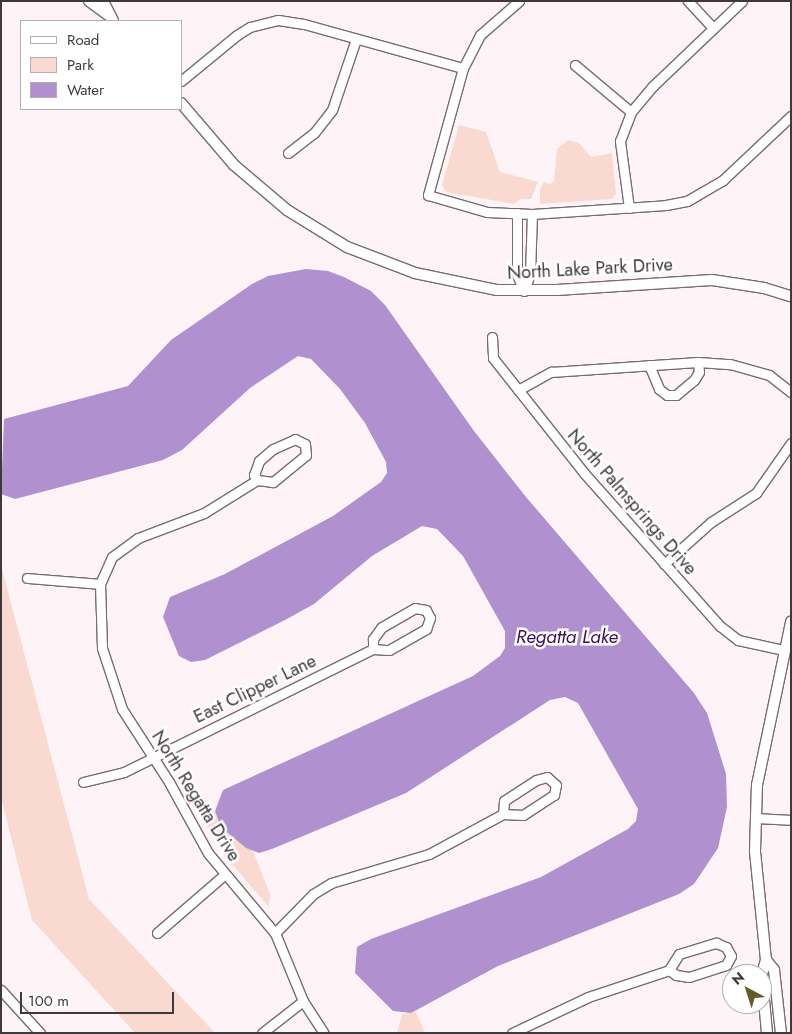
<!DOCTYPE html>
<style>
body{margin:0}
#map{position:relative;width:792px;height:1034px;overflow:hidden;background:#fef3f7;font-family:Jost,sans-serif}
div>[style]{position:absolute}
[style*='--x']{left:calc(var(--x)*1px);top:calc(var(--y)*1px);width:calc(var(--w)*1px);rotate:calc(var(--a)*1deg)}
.green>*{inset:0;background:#fadad0}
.water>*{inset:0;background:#b090cf}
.roads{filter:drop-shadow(1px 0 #7b6b71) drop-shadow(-1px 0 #7b6b71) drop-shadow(0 1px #7b6b71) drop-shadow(0 -1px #7b6b71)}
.minor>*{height:9px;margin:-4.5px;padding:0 4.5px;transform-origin:4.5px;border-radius:4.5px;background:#fff}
.tertiary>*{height:10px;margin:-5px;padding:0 5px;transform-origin:5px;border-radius:5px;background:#fff}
span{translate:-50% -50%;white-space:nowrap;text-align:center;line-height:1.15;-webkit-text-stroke:5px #fff;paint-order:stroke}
.street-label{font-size:18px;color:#40393c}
.water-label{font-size:19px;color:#3d0f5b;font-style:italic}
.frame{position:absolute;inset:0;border:2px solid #40393c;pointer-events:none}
.legend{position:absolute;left:20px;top:20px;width:162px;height:90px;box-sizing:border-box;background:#fff;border:1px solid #b3b0b1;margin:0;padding:6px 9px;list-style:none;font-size:15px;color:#40393c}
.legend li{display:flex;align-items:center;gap:10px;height:25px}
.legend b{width:25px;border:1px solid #b3b0b1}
.north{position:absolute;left:722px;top:964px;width:50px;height:50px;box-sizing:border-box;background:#fff;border:1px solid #b3b0b1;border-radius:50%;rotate:320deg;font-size:14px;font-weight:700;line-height:20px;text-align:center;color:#40393c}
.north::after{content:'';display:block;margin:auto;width:18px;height:22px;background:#615c29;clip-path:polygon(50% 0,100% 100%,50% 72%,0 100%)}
.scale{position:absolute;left:20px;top:992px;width:154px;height:22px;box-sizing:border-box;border:2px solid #40393c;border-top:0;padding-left:6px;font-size:15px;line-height:18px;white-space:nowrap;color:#40393c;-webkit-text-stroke:4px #fff;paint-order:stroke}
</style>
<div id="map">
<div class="green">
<div style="clip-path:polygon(459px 125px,486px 132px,500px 172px,538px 182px,531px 199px,520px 199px,514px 204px,446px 192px,442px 185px)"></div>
<div style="clip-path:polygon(568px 140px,579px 143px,591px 157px,612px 153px,616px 194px,612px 199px,540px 204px,540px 189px,544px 182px,550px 184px,554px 181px,557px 149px)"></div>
<div style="clip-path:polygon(1px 565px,89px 899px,215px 1033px,135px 1033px,32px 920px,1px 798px)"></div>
<div style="clip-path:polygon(196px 808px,215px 811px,231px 836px,253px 851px,270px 894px,269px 907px,224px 855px)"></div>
<div style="clip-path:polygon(416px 1012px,425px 1033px,397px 1033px,402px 1014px)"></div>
</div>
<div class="water">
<div style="clip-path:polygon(306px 269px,328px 271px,344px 277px,371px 291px,385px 305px,474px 431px,526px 497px,694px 693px,707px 713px,726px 774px,727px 807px,718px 848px,694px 884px,679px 894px,498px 966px,411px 1013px,393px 1011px,355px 973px,357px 947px,371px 939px,541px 877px,628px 829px,636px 821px,638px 809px,578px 703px,565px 697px,550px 700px,406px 793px,272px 849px,259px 853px,246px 848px,221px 827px,215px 811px,223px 790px,473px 676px,500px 656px,505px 648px,505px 631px,463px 556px,437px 529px,422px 526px,372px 556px,314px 604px,285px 620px,205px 660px,191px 662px,179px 656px,163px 617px,170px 597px,225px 574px,333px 516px,381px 482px,387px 473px,386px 462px,365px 423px,340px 389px,311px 359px,298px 356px,250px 388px,182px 450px,163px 460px,15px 499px,1px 494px,4px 419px,128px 386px,171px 340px,252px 284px,268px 276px)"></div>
</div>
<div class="roads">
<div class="minor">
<div style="--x:519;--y:1;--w:52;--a:138.9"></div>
<div style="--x:480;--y:35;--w:37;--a:117"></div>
<div style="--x:463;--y:68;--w:132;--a:105.4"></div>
<div style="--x:428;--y:195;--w:61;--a:16.1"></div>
<div style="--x:487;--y:212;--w:45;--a:2.5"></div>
<div style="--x:532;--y:214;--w:134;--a:-3.8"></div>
<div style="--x:666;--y:205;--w:21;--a:-11"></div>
<div style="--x:687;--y:201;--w:42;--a:-30.3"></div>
<div style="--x:723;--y:180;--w:93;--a:-43.3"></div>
<div style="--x:688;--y:1;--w:37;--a:47"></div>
<div style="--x:575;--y:65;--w:73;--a:40"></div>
<div style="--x:181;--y:81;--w:72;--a:-39.4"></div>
<div style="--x:237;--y:35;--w:15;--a:-32"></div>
<div style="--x:250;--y:27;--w:29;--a:-14"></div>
<div style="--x:278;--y:20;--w:26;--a:9"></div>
<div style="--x:304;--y:24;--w:165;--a:15.5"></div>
<div style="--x:288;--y:153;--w:33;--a:-38"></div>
<div style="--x:314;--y:133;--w:29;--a:-52"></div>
<div style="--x:332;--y:110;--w:75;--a:-71.3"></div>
<div style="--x:629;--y:208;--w:68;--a:-97.7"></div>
<div style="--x:620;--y:141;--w:31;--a:-69"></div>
<div style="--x:631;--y:112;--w:34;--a:-50"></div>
<div style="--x:653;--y:86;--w:123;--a:-43.7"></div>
<div style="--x:517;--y:213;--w:62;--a:90"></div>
<div style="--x:517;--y:275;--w:17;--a:66"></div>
<div style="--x:524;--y:291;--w:18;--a:-71"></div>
<div style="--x:530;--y:274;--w:60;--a:-88.1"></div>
<div style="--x:492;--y:337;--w:21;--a:87"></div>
<div style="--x:493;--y:358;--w:147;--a:51.6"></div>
<div style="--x:584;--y:473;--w:205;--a:48.4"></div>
<div style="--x:720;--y:626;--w:23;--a:38"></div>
<div style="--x:738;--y:640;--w:46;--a:12.5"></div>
<div style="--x:649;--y:365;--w:26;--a:67"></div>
<div style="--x:659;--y:389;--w:10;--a:37"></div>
<div style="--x:667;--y:395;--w:9;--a:0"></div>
<div style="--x:676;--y:395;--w:23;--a:-40"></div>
<div style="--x:694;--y:380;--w:9;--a:-58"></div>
<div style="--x:699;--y:372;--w:10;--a:-96"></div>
<div style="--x:518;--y:390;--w:38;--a:-29"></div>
<div style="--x:551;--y:372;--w:147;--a:-3.9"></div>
<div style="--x:698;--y:362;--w:32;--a:4"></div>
<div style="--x:730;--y:364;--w:41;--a:15.8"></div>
<div style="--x:769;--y:375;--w:28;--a:38"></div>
<div style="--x:295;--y:439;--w:11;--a:27"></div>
<div style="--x:305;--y:444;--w:11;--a:85"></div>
<div style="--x:306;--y:455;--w:43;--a:140.7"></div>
<div style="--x:273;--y:482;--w:16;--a:-173"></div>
<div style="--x:257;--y:480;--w:6;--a:-121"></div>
<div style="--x:254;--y:475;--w:15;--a:-70"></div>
<div style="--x:259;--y:461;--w:18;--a:-41"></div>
<div style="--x:273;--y:449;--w:24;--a:-24"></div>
<div style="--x:257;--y:480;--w:62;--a:148.1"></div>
<div style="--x:204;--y:513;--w:71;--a:159.3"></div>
<div style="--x:138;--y:538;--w:32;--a:144"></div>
<div style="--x:112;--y:557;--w:30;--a:114"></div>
<div style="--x:100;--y:584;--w:64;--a:88.2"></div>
<div style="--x:102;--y:648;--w:64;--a:71.8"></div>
<div style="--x:122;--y:709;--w:87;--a:57.2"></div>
<div style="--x:169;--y:782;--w:81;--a:61.2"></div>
<div style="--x:208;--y:853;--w:104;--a:50.1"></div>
<div style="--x:275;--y:933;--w:74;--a:67.6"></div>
<div style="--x:303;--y:1001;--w:38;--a:57"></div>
<div style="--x:664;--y:564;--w:63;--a:-41.8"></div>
<div style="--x:711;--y:522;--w:54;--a:-32.8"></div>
<div style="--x:756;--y:493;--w:61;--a:-55"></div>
<div style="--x:27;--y:578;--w:73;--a:4.7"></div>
<div style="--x:83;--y:782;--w:42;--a:-13.7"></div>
<div style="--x:124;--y:772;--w:278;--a:-26.3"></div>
<div style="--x:373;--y:649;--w:16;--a:4"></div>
<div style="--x:389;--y:650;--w:43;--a:-29.6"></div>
<div style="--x:426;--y:629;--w:12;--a:-70"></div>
<div style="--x:430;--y:618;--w:9;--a:-117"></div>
<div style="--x:426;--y:610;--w:11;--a:-170"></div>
<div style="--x:415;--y:608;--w:39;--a:150"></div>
<div style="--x:381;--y:628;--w:14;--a:126"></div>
<div style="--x:373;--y:639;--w:10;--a:90"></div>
<div style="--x:755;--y:818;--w:36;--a:3"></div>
<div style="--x:157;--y:933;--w:90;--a:-40.9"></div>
<div style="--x:275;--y:933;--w:54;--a:-45.7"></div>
<div style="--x:313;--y:894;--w:21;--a:-31"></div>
<div style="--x:331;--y:883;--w:102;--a:-16.5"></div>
<div style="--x:429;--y:854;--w:84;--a:-28.4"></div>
<div style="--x:503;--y:814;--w:20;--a:3"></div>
<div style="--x:523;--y:815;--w:37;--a:-33"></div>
<div style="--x:554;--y:795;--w:10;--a:-79"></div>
<div style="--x:556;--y:785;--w:12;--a:-138"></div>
<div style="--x:547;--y:777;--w:11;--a:165"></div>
<div style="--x:536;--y:780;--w:38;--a:147"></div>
<div style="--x:504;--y:801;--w:13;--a:94"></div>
<div style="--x:1;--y:990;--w:58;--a:47.8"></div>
<div style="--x:262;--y:1033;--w:52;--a:-38"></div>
<div style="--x:512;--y:1033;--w:84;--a:-25.3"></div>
<div style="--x:588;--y:997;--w:85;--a:-18.4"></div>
<div style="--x:669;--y:970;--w:19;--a:-58"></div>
<div style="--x:679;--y:954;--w:39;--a:-17"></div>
<div style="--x:716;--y:943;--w:11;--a:22"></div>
<div style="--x:726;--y:947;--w:10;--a:61"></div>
<div style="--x:731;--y:956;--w:10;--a:119"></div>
<div style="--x:726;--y:965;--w:39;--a:162"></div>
<div style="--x:689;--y:977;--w:13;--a:-171"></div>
<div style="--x:676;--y:975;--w:9;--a:-144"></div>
</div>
<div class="tertiary">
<div style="--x:89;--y:1;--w:24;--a:36"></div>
<div style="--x:103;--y:1;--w:22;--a:63"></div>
<div style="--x:181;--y:103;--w:82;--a:49.5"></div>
<div style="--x:234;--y:165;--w:70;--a:40.3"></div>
<div style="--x:287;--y:210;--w:70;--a:31.7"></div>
<div style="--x:347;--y:247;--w:73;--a:20.9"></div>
<div style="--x:415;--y:273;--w:84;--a:11.7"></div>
<div style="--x:497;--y:290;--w:60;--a:0"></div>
<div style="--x:557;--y:290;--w:155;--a:-3.7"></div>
<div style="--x:712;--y:280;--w:53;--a:8.7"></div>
<div style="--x:764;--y:288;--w:28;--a:17"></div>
<div style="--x:766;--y:960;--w:13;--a:51"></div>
<div style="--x:774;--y:970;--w:63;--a:83.7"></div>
<div style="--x:762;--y:974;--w:15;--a:-74"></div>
<div style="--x:766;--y:960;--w:110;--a:-95.8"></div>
<div style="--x:755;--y:851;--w:66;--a:-88.3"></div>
<div style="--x:757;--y:785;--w:167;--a:-78.2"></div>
<div style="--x:762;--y:978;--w:55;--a:84.8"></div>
</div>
</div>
<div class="street-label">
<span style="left:590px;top:269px;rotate:-3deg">North Lake Park Drive</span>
<span style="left:632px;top:502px;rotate:49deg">North Palmsprings Drive</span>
<span style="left:255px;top:689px;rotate:-26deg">East Clipper Lane</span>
<span style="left:196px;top:796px;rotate:58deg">North Regatta Drive</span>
</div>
<div class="water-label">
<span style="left:567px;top:637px">Regatta Lake</span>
</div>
<div class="frame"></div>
<ul class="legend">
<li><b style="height:6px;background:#fff"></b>Road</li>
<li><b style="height:14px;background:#fadad0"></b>Park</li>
<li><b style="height:14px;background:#b090cf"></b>Water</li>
</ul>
<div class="north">N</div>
<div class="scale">100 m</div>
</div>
